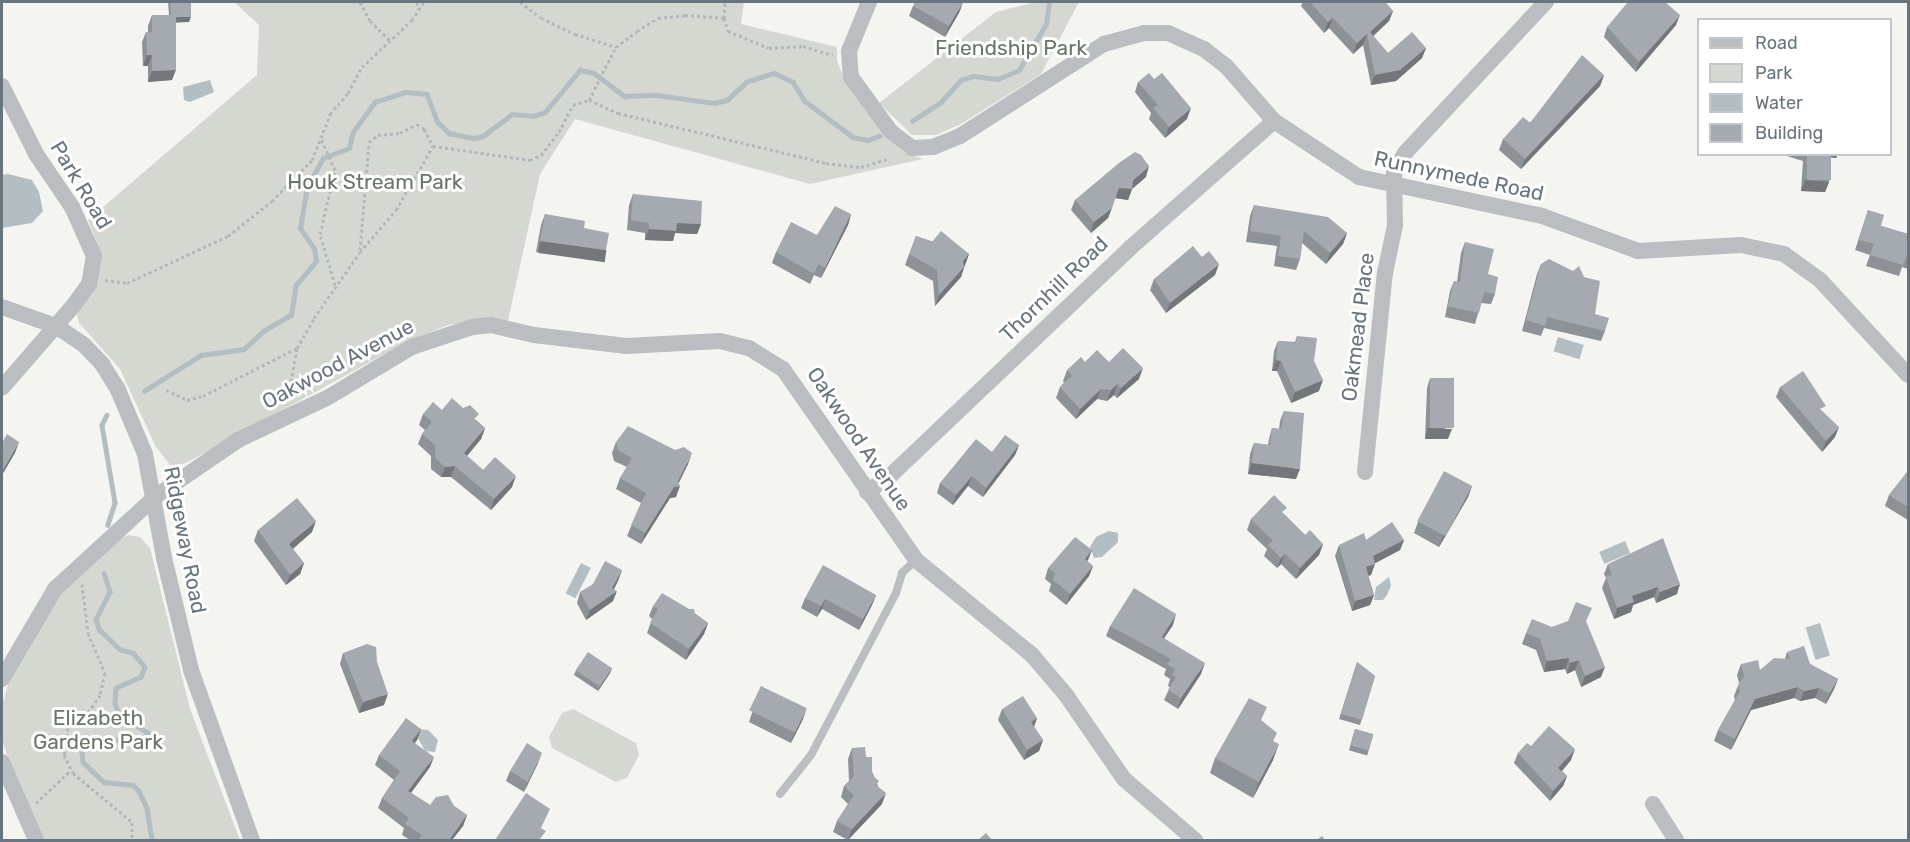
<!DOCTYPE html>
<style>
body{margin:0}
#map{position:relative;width:1910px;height:842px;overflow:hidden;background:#f4f4f1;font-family:Rubik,sans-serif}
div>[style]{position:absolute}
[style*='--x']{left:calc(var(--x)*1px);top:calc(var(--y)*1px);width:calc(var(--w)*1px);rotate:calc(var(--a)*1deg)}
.green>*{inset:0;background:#d4d8d1}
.water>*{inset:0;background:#b2bec1;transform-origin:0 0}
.stream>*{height:4.5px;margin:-2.25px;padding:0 2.25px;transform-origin:2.25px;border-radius:2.25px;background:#b2bec1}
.path>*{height:3px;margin-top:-1.5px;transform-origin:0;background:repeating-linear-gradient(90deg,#b4b7b9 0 3px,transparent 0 6px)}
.lane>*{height:8px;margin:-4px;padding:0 4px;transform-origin:4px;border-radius:4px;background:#babec0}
.street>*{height:16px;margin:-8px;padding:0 8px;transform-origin:8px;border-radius:8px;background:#babec0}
.wall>*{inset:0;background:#8d9296;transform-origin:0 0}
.shaded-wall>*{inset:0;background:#73777a;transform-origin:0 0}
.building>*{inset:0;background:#a4aaaf;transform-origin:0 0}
span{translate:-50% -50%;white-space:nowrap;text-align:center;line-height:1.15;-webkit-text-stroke:6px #fff;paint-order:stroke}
.park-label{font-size:21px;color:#697665}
.street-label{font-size:21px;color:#67757e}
.frame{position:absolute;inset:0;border:3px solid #67757e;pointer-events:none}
.legend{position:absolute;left:1697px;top:18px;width:195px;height:138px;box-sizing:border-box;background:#fff;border:2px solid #c2c8cb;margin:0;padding:8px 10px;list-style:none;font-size:18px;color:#67757e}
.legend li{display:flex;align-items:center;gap:12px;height:30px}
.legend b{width:30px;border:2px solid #c2c8cb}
</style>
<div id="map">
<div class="green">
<div style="clip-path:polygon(234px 2px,744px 2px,741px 24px,837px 47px,837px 61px,846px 83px,886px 139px,905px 153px,923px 159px,810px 184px,575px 119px,540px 174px,508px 321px,482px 319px,448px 325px,408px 341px,186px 463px,171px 466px,156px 447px,120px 369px,79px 323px,77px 315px,98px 245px,88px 220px,257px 75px,259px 25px)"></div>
<div style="clip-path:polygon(1036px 2px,1079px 2px,1041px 74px,961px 124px,936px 135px,912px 135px,879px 103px,996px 12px)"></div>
<div style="clip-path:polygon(128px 535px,140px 537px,150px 548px,190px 709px,240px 840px,44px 840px,11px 768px,2px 739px,2px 706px,13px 667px,65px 586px,111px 543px)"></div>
<div style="clip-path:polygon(573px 709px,636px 743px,639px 755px,627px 778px,616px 782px,552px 748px,549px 737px,562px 713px)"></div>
</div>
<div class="water">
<div style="clip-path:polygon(210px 80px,214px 92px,190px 102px,184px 100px,183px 87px)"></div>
<div style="clip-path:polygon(8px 174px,32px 180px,39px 192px,43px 211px,32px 223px,2px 228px,2px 175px)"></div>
<div style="left:1558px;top:337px;width:27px;height:15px;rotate:17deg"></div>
<div style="clip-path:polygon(1109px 531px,1118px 533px,1118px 542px,1102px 557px,1094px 558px,1090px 547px,1096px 537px)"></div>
<div style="left:1625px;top:541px;width:13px;height:28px;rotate:67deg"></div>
<div style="left:581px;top:563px;width:11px;height:34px;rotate:27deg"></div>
<div style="clip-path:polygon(1389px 577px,1391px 586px,1387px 595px,1383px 600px,1374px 600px,1376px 587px)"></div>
<div style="left:1820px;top:623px;width:34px;height:15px;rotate:73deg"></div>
<div style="clip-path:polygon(420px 729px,428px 730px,438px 740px,435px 752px,425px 751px,418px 738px)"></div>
</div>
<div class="stream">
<div style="--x:912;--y:121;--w:33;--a:-33"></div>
<div style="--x:940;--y:103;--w:31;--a:-48"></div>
<div style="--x:961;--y:80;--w:13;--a:-18"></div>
<div style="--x:973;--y:76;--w:25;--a:7"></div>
<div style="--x:998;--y:79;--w:23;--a:-23"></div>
<div style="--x:1019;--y:70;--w:53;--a:-59.6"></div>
<div style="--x:1046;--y:24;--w:22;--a:-82"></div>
<div style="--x:144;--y:391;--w:67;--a:-32.3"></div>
<div style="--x:201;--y:355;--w:43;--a:-7.9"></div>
<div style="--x:244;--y:349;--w:26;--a:-43"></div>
<div style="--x:263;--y:331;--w:32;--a:-30"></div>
<div style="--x:291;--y:315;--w:30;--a:-81"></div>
<div style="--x:296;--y:285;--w:31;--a:-50"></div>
<div style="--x:316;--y:261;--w:12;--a:-99"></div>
<div style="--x:314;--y:249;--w:25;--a:-124"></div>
<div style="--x:300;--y:228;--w:42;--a:-80.3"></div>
<div style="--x:307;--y:187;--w:33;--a:-61"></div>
<div style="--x:323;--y:158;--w:28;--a:-21"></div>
<div style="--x:349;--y:148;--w:16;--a:-76"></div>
<div style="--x:353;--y:132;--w:37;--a:-54"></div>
<div style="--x:375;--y:102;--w:32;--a:-18"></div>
<div style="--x:405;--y:92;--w:22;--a:5"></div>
<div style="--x:427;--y:94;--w:30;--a:69"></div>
<div style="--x:438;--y:122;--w:16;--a:45"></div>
<div style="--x:449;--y:133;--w:25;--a:12"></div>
<div style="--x:473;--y:138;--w:10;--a:-11"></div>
<div style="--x:483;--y:136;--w:36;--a:-37"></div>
<div style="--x:512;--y:114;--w:21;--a:5"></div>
<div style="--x:533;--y:116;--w:13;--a:-18"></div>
<div style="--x:545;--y:112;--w:55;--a:-50.2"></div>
<div style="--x:580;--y:70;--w:14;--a:12"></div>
<div style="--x:594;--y:73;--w:39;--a:37"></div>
<div style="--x:625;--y:96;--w:32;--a:-2"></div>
<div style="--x:657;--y:95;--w:58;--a:8"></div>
<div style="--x:714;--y:103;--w:13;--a:-13"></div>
<div style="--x:727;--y:100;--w:26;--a:-43"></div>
<div style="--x:746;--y:82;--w:29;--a:-18"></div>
<div style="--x:774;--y:73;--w:21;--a:25"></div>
<div style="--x:793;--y:82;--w:22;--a:58"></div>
<div style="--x:805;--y:101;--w:60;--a:36.9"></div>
<div style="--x:853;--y:137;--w:15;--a:11"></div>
<div style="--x:868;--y:140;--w:12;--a:-20"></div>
<div style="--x:107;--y:415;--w:11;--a:117"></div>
<div style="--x:102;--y:425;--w:79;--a:80.5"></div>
<div style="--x:115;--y:503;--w:23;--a:108"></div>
<div style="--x:104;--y:573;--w:20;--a:72"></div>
<div style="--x:110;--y:592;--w:30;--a:117"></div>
<div style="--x:96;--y:619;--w:10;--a:73"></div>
<div style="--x:99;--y:629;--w:29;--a:44"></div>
<div style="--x:120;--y:649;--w:14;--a:17"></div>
<div style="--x:133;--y:653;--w:18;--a:49"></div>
<div style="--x:145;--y:667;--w:11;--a:112"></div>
<div style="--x:141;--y:677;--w:27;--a:156"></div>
<div style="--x:116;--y:688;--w:15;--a:94"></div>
<div style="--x:115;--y:703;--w:12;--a:70"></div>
<div style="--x:119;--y:714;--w:35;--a:33"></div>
<div style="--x:148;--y:733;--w:6;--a:99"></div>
<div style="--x:147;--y:739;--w:9;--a:167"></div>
<div style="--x:138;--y:741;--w:41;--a:-177.2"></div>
<div style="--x:97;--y:739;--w:12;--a:160"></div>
<div style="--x:86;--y:743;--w:9;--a:117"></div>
<div style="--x:82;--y:751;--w:11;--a:85"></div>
<div style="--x:83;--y:762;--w:29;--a:44"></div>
<div style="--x:104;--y:782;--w:29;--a:6"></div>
<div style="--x:133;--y:785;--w:8;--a:45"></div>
<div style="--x:139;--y:791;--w:19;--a:65"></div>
<div style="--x:147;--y:808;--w:32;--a:81"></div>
</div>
<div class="path">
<div style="--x:360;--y:2;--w:21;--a:62"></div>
<div style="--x:370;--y:21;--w:28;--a:44"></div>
<div style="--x:417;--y:2;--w:7;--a:82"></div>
<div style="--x:520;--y:2;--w:26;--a:37"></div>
<div style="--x:541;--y:18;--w:38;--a:25"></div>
<div style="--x:575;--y:34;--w:43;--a:17.6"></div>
<div style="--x:724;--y:18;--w:14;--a:73"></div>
<div style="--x:728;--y:31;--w:44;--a:22.5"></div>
<div style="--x:769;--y:48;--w:34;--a:-3"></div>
<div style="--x:803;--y:46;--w:31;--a:17"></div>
<div style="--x:589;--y:100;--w:59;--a:-63"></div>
<div style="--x:616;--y:47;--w:26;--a:-37"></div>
<div style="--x:637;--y:31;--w:25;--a:-32"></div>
<div style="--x:658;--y:18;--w:27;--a:-6"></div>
<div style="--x:685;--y:15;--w:39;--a:4"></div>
<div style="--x:724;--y:18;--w:16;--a:-86"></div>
<div style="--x:360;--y:250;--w:108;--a:-85.2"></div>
<div style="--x:369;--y:142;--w:11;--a:-38"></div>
<div style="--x:378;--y:135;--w:22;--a:-5"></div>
<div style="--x:400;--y:133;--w:19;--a:-28"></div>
<div style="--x:417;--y:124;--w:9;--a:36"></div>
<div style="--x:424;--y:129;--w:19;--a:62"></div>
<div style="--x:105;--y:280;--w:22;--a:8"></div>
<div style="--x:127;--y:283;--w:111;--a:-25"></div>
<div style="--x:228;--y:236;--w:56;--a:-38.5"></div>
<div style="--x:272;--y:201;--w:57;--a:-45.7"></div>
<div style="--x:312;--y:160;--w:22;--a:-68"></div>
<div style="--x:335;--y:285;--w:53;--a:-106.4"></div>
<div style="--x:320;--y:234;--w:66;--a:-76.8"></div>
<div style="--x:335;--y:170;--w:35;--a:-114"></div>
<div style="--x:321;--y:138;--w:26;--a:-69"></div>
<div style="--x:330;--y:114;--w:28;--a:-49"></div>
<div style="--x:348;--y:93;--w:30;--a:-62"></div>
<div style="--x:362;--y:67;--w:69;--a:-43.2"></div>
<div style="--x:412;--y:20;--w:22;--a:-56"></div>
<div style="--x:166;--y:390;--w:23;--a:25"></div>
<div style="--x:187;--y:400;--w:16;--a:-14"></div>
<div style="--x:203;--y:396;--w:106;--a:-27.1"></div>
<div style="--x:288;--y:399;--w:52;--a:-80"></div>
<div style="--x:297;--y:348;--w:34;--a:-60"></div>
<div style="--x:314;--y:318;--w:80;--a:-55.1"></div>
<div style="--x:360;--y:252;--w:55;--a:-49.4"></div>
<div style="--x:396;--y:210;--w:74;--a:-60"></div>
<div style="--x:433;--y:146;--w:98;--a:8.2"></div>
<div style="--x:530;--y:160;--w:12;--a:-24"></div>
<div style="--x:541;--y:155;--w:29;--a:-52"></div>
<div style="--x:559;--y:132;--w:30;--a:-63"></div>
<div style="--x:573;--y:105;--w:17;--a:-17"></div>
<div style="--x:589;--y:100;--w:32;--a:24"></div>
<div style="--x:618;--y:113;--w:214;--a:13.5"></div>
<div style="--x:826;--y:163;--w:35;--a:7"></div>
<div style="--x:861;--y:167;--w:27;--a:-17"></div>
<div style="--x:82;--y:584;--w:49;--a:83"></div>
<div style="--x:88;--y:633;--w:43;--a:67"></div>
<div style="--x:105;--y:673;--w:23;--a:103"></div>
<div style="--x:100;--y:695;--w:23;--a:124"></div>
<div style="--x:87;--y:714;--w:24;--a:144"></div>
<div style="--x:68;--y:728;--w:27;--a:98"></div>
<div style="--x:64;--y:755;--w:20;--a:63"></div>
<div style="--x:73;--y:773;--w:77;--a:39.7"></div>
<div style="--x:132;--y:822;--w:18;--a:90"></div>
<div style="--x:36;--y:803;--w:48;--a:-43.3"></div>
</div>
<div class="lane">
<div style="--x:780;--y:794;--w:50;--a:-51.5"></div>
<div style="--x:811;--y:755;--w:183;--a:-62.3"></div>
<div style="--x:896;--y:593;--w:21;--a:-73"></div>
<div style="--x:902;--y:573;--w:19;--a:-43"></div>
</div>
<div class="street">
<div style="--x:869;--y:2;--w:53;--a:112.2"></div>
<div style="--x:849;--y:51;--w:26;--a:86"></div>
<div style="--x:851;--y:77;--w:68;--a:54"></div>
<div style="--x:891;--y:132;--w:26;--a:37"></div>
<div style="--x:912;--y:148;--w:21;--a:-3"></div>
<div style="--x:933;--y:147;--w:29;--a:-22"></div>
<div style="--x:960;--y:136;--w:171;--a:-32.6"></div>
<div style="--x:1104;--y:44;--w:41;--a:-15.4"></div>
<div style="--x:1144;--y:33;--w:24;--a:0"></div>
<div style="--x:1168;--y:33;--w:39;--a:24"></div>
<div style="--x:1204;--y:49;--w:28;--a:38"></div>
<div style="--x:1226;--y:66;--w:73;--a:48.9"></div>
<div style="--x:1274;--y:121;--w:102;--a:33.4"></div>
<div style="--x:1359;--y:177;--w:187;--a:12"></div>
<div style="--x:1542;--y:216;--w:102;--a:20"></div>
<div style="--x:1638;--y:251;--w:103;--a:-3.3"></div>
<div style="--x:1741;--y:245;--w:44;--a:11.8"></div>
<div style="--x:1784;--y:254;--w:44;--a:35.8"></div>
<div style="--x:1820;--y:280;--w:129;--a:47.2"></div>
<div style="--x:2;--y:86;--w:76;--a:63.4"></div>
<div style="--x:36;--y:154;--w:64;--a:55.8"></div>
<div style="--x:72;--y:207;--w:54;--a:65.8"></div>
<div style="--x:94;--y:256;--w:28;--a:100"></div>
<div style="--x:89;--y:284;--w:27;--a:126"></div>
<div style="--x:73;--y:306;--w:108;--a:130.9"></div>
<div style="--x:2;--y:307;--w:57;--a:19.4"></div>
<div style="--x:56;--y:326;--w:32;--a:34"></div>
<div style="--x:83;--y:344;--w:28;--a:46"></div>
<div style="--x:102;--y:364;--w:31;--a:58"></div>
<div style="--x:118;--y:390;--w:69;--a:67.1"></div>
<div style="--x:145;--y:454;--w:106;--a:79.6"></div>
<div style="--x:164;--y:558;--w:115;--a:76.4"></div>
<div style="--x:191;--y:670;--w:181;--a:70.3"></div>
<div style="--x:1365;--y:472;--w:200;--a:-84.3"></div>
<div style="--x:1385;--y:273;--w:49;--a:-78.2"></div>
<div style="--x:1395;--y:225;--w:52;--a:-91.1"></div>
<div style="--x:1394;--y:173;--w:23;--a:-61"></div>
<div style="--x:1405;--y:153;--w:207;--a:-47"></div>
<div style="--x:867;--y:492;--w:29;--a:-35"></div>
<div style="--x:891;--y:475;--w:330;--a:-43.5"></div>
<div style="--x:1130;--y:248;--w:192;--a:-41.4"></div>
<div style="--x:2;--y:679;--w:104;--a:-59.5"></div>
<div style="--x:55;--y:589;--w:136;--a:-42.6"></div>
<div style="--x:155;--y:497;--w:101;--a:-34.5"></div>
<div style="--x:238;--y:440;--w:98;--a:-25.3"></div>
<div style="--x:327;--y:398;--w:99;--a:-31"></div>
<div style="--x:412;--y:347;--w:63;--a:-18.4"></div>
<div style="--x:472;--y:327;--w:19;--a:-6"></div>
<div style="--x:491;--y:325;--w:44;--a:13.1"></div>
<div style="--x:534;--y:335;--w:93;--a:6.8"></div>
<div style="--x:626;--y:346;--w:94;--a:-3"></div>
<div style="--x:720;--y:341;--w:30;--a:14"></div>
<div style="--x:749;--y:348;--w:40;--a:32"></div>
<div style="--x:783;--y:369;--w:233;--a:55.1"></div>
<div style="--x:916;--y:560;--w:150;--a:39.3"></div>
<div style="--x:1032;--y:655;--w:52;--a:49.6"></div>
<div style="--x:1066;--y:695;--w:102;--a:55.4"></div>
<div style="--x:1124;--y:779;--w:94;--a:40.7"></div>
<div style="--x:2;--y:762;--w:85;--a:66.4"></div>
<div style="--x:1653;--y:804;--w:43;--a:57.4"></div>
</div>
<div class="wall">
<div style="clip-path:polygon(168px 2px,191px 2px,189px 22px,176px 22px,172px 80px,148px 82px,148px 66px,143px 66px,142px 42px,146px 32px,148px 32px,148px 26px,152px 15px,169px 15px)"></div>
<div style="clip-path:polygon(1303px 2px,1385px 2px,1393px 11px,1389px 21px,1373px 36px,1388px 53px,1426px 48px,1422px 58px,1396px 81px,1371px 85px,1363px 45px,1353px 54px,1329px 28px,1324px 33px,1301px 6px)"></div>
<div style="clip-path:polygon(913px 6px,960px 11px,945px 37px,909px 16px)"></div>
<div style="clip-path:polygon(1676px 25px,1636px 72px,1604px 37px,1607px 27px)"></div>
<div style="clip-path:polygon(1604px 75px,1600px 86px,1521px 169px,1499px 150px,1503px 139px)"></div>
<div style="clip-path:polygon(1138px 82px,1187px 119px,1165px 138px,1149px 119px,1151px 113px,1135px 92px)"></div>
<div style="clip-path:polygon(1780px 154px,1838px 154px,1836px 158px,1831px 157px,1829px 182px,1825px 192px,1801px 191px,1803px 161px)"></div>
<div style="clip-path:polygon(1146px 177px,1132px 189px,1128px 200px,1115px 198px,1108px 218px,1091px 233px,1071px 210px,1075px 200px)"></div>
<div style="clip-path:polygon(633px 194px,701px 224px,697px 234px,675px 233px,673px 241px,645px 240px,645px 233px,627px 230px,629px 205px)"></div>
<div style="clip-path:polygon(1254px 205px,1347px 233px,1343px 244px,1326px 264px,1302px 243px,1300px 259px,1296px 270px,1274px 266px,1277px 246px,1246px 242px,1250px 216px)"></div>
<div style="clip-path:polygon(1868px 210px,1881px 226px,1908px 234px,1908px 269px,1902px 267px,1899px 276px,1866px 266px,1870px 255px,1855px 250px)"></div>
<div style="clip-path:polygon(545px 214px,584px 228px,606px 250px,602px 261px,536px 252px,541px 225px)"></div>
<div style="clip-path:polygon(851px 214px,848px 225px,821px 278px,814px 275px,810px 284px,772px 263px,776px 252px,817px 235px)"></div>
<div style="clip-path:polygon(916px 236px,969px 254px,961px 277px,935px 306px,933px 281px,905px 265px)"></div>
<div style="clip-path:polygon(1465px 242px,1488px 274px,1495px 294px,1491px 304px,1481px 303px,1475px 324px,1445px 317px,1450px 291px,1454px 281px,1457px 282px,1461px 253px)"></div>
<div style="clip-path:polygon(1541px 264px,1595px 314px,1605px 331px,1601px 341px,1544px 328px,1541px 336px,1522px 331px,1537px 274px)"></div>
<div style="clip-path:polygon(1215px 275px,1166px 313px,1150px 290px,1154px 279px)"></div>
<div style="clip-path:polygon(1297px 336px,1314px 361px,1319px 391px,1291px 403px,1277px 371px,1272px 371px,1274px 351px,1278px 341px,1295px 342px)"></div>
<div style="clip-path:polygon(1085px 362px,1109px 362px,1139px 379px,1117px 398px,1114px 395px,1107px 401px,1097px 399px,1076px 419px,1056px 398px,1060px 387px,1064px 383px,1063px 381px,1067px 370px)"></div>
<div style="clip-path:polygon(1430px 378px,1448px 439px,1425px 439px,1427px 388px)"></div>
<div style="clip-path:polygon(1780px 387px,1823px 412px,1835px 437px,1822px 452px,1776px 397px)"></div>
<div style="clip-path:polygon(442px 410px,476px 420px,485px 428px,481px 439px,467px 456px,483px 470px,512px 487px,491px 510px,451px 477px,441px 477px,431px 469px,431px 456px,418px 444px,422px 434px,425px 430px,419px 425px,423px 414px)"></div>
<div style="clip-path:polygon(1284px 411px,1296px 479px,1248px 474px,1250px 454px,1254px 443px,1268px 445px,1269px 439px,1272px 428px,1279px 429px,1280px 421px)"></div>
<div style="clip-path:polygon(616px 442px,688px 464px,679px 483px,676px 497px,670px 498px,641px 544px,627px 536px,641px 503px,616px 489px,620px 478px,627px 467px,614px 461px,612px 453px)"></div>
<div style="clip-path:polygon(1019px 445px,1015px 455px,983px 497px,968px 486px,953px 505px,937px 493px,940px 483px,992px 452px)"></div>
<div style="clip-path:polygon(1908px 471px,1908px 520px,1885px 506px,1889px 495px)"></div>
<div style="clip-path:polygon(1472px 486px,1468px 497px,1439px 547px,1414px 533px,1418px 522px)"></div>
<div style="clip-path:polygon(1284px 514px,1305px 535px,1323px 544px,1319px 555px,1296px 579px,1281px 564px,1277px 568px,1264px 556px,1267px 549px,1247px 530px,1251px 519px)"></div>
<div style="clip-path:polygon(258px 530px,312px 532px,293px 549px,304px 563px,300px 574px,286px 585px,254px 541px)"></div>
<div style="clip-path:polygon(1366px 540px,1404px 540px,1400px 550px,1375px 563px,1371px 575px,1368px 576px,1374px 595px,1370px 605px,1352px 611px,1335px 556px,1339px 545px)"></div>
<div style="clip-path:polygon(1092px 550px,1087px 561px,1093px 566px,1089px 576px,1066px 605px,1049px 591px,1051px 584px,1045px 579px,1048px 568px)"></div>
<div style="clip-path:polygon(1608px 564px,1677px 594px,1656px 603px,1654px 597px,1633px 605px,1631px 612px,1614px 619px,1602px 588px,1606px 578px,1604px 574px)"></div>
<div style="clip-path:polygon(622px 570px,614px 589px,613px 601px,586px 620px,577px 603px,580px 592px)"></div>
<div style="clip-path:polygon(876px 595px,872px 605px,859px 630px,822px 609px,817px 617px,801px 608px,805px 598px)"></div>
<div style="clip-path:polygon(653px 606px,689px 609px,708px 623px,704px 634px,686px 660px,647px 633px,652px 619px,649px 616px)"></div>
<div style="clip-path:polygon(1586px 622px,1601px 677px,1581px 687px,1575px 670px,1567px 674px,1565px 669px,1544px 672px,1536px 650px,1522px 644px,1526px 633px,1552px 627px)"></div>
<div style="clip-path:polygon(1173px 625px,1164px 638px,1201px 674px,1178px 709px,1164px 700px,1170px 687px,1168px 686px,1170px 679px,1164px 675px,1166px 669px,1106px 636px,1110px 626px)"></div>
<div style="clip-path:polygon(1787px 652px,1838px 679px,1834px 689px,1826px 704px,1815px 698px,1800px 701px,1794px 698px,1751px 710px,1731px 750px,1714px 741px,1718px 730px,1735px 700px,1734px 696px,1739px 683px,1737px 675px,1741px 664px,1760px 670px,1785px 659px)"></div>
<div style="clip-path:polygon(343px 653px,377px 662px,384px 705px,359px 713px,340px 664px)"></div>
<div style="clip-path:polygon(1357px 662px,1375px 676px,1360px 725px,1339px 719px)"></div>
<div style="clip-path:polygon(612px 668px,610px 673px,598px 691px,574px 675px,576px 670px)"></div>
<div style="clip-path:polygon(761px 686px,803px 719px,791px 743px,749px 722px)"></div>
<div style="clip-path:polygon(1002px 709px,1037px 718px,1034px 727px,1043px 740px,1039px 751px,1024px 760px,998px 720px)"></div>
<div style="clip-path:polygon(1262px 721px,1274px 742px,1273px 760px,1253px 798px,1210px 773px,1215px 758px)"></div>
<div style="clip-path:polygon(421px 729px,417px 740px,415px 743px,430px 767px,411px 793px,430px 805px,454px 806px,467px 815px,463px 826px,452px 840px,410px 840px,402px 835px,404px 828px,378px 808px,382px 798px,394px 780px,375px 765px,379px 755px)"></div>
<div style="left:1355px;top:729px;width:19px;height:22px;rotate:16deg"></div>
<div style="clip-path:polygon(1531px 746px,1571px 760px,1562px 771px,1567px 776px,1563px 786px,1550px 801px,1514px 763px,1518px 753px)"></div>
<div style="clip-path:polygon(852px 748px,866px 757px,878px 786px,882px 804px,848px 840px,833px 832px,837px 821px,848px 804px,841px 797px,844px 786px,849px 781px,848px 759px)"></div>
<div style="clip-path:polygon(538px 763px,524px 792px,506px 781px,510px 771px)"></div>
</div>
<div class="shaded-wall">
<div style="clip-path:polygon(963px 2px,960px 11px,945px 37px,949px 26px)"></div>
<div style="clip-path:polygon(1393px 11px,1389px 21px,1368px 41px,1370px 32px)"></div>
<div style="clip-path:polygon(1680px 15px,1676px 25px,1636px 72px,1639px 62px)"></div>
<div style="clip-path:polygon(171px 17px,191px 17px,189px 22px,169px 23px)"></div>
<div style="clip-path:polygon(1333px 18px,1329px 28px,1324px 33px,1328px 22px)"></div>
<div style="clip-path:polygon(1367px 34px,1363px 45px,1353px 54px,1357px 43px)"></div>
<div style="clip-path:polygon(1426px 48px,1422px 58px,1396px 81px,1371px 85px,1375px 75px)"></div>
<div style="clip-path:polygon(147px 55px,152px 55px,148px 66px,143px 66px)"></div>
<div style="clip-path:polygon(176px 70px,172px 80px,148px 82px,152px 71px)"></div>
<div style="clip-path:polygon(1604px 75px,1600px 86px,1521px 169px,1525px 159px)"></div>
<div style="clip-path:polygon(1191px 108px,1187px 119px,1165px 138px,1169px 127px)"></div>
<div style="clip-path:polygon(1829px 154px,1838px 154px,1836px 158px,1828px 157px)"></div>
<div style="clip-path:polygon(1149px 166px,1146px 177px,1132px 189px,1128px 200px,1115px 198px,1119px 188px,1133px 180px)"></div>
<div style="clip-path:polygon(1805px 180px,1829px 182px,1825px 192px,1801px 191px)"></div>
<div style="clip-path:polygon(1112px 208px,1108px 218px,1091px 233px,1094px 222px)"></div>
<div style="clip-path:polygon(851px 214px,848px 225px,821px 278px,825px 268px)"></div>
<div style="clip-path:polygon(677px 223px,701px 224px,697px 234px,675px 233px,673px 241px,645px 240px,649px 229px)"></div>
<div style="clip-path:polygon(1347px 233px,1343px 244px,1326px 264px,1330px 253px)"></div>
<div style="left:540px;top:241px;width:67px;height:12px;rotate:8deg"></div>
<div style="clip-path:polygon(969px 254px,965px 265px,959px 272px,963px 261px)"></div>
<div style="clip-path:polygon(1219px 264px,1215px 275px,1166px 313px,1170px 303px)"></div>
<div style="clip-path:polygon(964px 267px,961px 277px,935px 306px,939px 295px)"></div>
<div style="clip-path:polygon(1276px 360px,1281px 361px,1277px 371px,1272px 371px)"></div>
<div style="clip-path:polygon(1143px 368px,1139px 379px,1117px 398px,1121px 388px)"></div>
<div style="clip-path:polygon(1323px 380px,1319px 391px,1291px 403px,1295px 392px)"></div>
<div style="clip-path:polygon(1117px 384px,1114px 395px,1107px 401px,1111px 390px)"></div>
<div style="clip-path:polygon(1101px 389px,1097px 399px,1076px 419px,1080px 409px)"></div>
<div style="clip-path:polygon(1839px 427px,1835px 437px,1822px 452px,1826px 441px)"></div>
<div style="clip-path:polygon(485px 428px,481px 439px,460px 464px,464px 453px)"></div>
<div style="clip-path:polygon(1428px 428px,1452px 429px,1448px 439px,1425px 439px)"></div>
<div style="clip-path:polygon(19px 442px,15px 453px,2px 475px,2px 471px)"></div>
<div style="clip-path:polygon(1019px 445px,1015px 455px,983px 497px,986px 488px)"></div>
<div style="clip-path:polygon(692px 453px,688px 464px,676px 487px,680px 486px,676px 497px,670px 498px,641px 544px,645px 533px,678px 481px)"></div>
<div style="clip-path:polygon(1252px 463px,1300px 469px,1296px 479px,1248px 474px)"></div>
<div style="clip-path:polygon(455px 466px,451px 477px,441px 477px,445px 467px)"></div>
<div style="clip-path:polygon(516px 476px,512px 487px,491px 510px,494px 499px)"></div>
<div style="clip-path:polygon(972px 476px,968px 486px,953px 505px,956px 495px)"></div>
<div style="clip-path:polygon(1472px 486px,1468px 497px,1439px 547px,1443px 536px)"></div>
<div style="clip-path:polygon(316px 521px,312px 532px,285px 555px,289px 544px)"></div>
<div style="clip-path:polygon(1404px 540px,1400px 550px,1370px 566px,1375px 564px,1371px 575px,1362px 577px,1366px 567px,1373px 556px)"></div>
<div style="clip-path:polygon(1323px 544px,1319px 555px,1296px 579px,1300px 568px)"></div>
<div style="clip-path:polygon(1092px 550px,1088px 560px,1081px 570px,1085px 559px)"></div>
<div style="clip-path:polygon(1285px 554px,1281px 564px,1277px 568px,1281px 558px)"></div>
<div style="clip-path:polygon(304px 563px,300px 574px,286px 585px,290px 575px)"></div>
<div style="clip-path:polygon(1093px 566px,1089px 576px,1066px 605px,1070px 594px)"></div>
<div style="clip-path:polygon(622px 570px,618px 581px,611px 595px,617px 591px,613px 601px,586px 620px,590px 610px,612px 588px)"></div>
<div style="clip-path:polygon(1680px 584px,1677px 594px,1656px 603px,1660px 592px)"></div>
<div style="clip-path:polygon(1658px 587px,1654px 597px,1633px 605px,1631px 612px,1614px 619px,1617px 608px,1632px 596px)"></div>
<div style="clip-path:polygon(876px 595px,872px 605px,859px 630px,863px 619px)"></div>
<div style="clip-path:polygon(1374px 595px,1370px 605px,1352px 611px,1355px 601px)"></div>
<div style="clip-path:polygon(825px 599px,822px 609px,817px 617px,821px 606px)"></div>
<div style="clip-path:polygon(1176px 614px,1173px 625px,1158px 647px,1162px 637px)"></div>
<div style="clip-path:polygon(708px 623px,704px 634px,686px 660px,689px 649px)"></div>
<div style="clip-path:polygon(1569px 658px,1565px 669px,1544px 672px,1547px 661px)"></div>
<div style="clip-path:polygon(1579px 660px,1575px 670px,1567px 674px,1570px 663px)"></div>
<div style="clip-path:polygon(1205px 663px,1201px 674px,1178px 709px,1181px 698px)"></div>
<div style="clip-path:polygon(1605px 667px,1601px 677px,1581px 687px,1585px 676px)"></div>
<div style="clip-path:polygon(612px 668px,610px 673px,598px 691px,600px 686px)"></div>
<div style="clip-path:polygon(1838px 679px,1834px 689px,1826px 704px,1830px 693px)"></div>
<div style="clip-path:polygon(1798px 687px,1794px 698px,1751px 710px,1731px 750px,1735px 739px,1755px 699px)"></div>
<div style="clip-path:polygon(1819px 688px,1815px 698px,1800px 701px,1804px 691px)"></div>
<div style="clip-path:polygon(388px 694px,384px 705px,359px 713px,363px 702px)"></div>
<div style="clip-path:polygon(807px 708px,803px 719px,791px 743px,795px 732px)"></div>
<div style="clip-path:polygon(1037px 718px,1033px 729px,1031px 722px)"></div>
<div style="clip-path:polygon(421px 729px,417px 740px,408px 751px,412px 741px)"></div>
<div style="clip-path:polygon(1043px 740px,1039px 751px,1024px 760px,1027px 750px)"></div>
<div style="clip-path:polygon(1279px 744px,1273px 760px,1253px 798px,1259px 782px)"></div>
<div style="clip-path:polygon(1575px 749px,1571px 760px,1555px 779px,1558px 768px)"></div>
<div style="clip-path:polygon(542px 753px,538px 763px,524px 792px,528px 782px)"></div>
<div style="clip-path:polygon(434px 757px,430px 767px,404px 802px,408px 791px)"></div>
<div style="clip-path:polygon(1567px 776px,1563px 786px,1550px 801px,1553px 791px)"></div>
<div style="clip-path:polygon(886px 793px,882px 804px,848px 840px,852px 829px)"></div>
<div style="clip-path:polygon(467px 815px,463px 826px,452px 840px,449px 840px)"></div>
</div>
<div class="building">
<div style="clip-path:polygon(170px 2px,191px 2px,191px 17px,176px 17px,176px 15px,171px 15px)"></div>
<div style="clip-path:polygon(915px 2px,963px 2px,949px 26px,913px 6px)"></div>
<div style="clip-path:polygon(1310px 2px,1385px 2px,1393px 11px,1370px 32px,1388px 53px,1412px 32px,1426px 48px,1400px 70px,1375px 75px,1367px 34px,1357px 43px,1333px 18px,1328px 22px)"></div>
<div style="clip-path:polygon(1628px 2px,1665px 2px,1680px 15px,1639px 62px,1607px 27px)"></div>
<div style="clip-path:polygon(152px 15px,176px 15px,176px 70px,152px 71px,152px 55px,147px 55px,146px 32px,152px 32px)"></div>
<div style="clip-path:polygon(1582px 55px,1604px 75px,1525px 159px,1503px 139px,1523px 117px,1530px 123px)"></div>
<div style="clip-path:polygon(1149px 73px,1154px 79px,1162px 73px,1191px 108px,1169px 127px,1153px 108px,1158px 105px,1138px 82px)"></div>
<div style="clip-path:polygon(1135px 152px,1141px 155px,1149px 166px,1133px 180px,1132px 189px,1119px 188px,1112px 208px,1094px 222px,1075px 200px,1119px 163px)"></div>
<div style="left:1807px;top:154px;width:24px;height:26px"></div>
<div style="clip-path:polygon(633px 194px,702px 201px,701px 224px,677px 223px,676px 231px,649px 229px,649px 223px,631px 220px)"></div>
<div style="clip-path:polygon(1254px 205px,1328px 217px,1347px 233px,1330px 253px,1304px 231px,1300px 259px,1278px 256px,1281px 236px,1250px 231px)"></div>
<div style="clip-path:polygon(835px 206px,851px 214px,825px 268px,818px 264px,814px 274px,776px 252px,791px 222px,817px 235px)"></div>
<div style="clip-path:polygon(1868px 210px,1884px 215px,1881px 226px,1908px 234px,1908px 257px,1906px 257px,1903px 265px,1870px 255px,1874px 244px,1859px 240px)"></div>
<div style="clip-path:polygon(545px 214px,585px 221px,584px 228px,609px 233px,606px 250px,540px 241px)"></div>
<div style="clip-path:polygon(941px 231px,969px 254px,963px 261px,964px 267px,939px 295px,937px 270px,909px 254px,916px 236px,932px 242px)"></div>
<div style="clip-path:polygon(1465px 242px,1494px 249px,1488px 274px,1498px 277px,1495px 294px,1484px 292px,1479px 313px,1448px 306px,1454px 281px,1460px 282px)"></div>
<div style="clip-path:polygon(1193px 246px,1202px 257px,1209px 251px,1219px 264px,1170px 303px,1154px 279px)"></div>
<div style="clip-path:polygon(1549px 259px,1573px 271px,1579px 266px,1584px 277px,1600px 281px,1595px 314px,1609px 318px,1605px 331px,1547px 317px,1545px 326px,1526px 320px,1541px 264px)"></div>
<div style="clip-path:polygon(1297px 336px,1317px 338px,1314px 361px,1323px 380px,1295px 392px,1281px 361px,1276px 360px,1278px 341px,1296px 343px)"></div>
<div style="clip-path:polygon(1123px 348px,1143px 368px,1121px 388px,1117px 384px,1111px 390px,1101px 389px,1080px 409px,1060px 387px,1072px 376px,1067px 370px,1081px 357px,1085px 362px,1097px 350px,1109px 362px)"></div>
<div style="clip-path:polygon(1803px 371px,1826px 406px,1820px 409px,1839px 427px,1826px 441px,1780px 387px)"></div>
<div style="left:1430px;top:378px;width:24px;height:50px"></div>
<div style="clip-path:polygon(452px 398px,463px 408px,470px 405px,479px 414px,474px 419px,485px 428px,464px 453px,483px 470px,495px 457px,516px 476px,494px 499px,455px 466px,445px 467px,435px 458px,435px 445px,422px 434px,432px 422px,423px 414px,433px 402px,442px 410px)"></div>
<div style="clip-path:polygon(1284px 411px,1304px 413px,1300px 469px,1252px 463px,1254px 443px,1270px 445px,1272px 428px,1281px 429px)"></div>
<div style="clip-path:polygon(628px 426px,675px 450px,684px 447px,692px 453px,678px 481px,680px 486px,674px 487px,645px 533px,631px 525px,646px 493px,620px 478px,632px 458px,618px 450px,616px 442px)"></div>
<div style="clip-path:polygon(7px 434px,19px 442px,2px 471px,2px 443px)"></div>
<div style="clip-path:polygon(1005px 435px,1019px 445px,986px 488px,972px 476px,956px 495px,940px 483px,976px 439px,992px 452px)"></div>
<div style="left:1444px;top:471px;width:32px;height:57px;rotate:28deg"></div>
<div style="clip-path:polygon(1908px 471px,1908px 507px,1889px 495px)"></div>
<div style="clip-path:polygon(1274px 495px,1287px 508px,1282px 512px,1305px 535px,1310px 530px,1323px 544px,1300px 568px,1285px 554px,1281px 558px,1268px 545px,1273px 541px,1251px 519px)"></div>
<div style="clip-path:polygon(297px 498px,316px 521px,289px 544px,304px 563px,290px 575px,258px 530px)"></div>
<div style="clip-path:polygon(1392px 522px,1404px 540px,1373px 556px,1375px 564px,1366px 567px,1374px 595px,1355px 601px,1339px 545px,1364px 533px,1366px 540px)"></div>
<div style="clip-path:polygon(1075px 537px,1092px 550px,1085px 559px,1093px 566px,1070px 594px,1053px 580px,1055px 573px,1048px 568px)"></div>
<div style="clip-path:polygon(1663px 538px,1680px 584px,1660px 592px,1658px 587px,1632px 596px,1634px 602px,1617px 608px,1606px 577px,1612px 575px,1608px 564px)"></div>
<div style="clip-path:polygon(605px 561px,622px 570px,612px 588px,617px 591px,590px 610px,580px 592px,593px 584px)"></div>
<div style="clip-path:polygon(823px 565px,876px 595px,863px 619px,825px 599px,821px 606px,805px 598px)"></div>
<div style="clip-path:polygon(1134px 588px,1176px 614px,1162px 637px,1205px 663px,1181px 698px,1168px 690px,1176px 677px,1172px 675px,1175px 669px,1167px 664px,1171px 659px,1110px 626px)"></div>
<div style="clip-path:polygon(662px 593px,689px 609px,694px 609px,695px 614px,708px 623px,689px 649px,650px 623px,658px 609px,653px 606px)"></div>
<div style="clip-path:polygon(1576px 602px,1592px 608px,1586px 621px,1605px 667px,1585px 676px,1579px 660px,1570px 663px,1569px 658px,1547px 661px,1540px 639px,1526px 633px,1532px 619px,1552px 627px,1568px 621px)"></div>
<div style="clip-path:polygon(367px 644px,376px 647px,377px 662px,388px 694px,363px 702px,343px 653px)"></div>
<div style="clip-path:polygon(1804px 646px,1810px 664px,1838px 679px,1830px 693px,1819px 688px,1804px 691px,1798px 687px,1755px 699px,1735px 739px,1718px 730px,1740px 691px,1738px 685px,1744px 676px,1741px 664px,1758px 660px,1760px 670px,1774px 658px,1790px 659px,1787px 652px)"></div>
<div style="left:588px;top:652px;width:29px;height:22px;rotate:34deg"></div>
<div style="clip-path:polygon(1357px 662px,1375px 676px,1362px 720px,1341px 714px)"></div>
<div style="left:761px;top:686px;width:51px;height:27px;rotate:26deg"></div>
<div style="clip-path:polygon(1023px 696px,1037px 718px,1031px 722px,1043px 740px,1027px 750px,1002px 709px)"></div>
<div style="clip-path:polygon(1249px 698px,1267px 707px,1261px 720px,1277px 733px,1273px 741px,1279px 744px,1259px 782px,1215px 758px)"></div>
<div style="clip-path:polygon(406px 718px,421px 729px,412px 741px,434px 757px,408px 791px,430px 805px,436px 797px,448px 795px,454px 806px,467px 815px,449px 840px,418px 840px,422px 835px,405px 824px,409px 818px,382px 798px,400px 771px,379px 755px)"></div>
<div style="clip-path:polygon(1549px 726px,1575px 749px,1558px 768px,1567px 776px,1553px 791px,1518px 753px,1527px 743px,1531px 746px)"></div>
<div style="left:1355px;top:729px;width:19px;height:17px;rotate:16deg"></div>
<div style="clip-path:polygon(527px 743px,542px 753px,528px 782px,510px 771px)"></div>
<div style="clip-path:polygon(865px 747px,866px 757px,872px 757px,872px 775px,879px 781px,876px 785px,886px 793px,852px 829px,837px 821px,854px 795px,844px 786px,854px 776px,852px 748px)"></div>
<div style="clip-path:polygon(526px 793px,550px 809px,541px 828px,546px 831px,539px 840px,495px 840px)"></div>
<div style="clip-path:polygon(986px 833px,992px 840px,978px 840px)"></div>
<div style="clip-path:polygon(1322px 836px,1325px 840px,1317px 840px)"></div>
</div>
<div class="park-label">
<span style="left:1011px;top:48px">Friendship Park</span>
<span style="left:375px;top:182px">Houk Stream Park</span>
<span style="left:98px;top:730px">Elizabeth<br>Gardens Park</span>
</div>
<div class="street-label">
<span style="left:1459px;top:176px;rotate:12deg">Runnymede Road</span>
<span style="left:81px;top:185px;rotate:59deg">Park Road</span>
<span style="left:1054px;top:289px;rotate:-44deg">Thornhill Road</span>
<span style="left:1358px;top:327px;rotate:-83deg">Oakmead Place</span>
<span style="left:338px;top:364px;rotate:-28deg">Oakwood Avenue</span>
<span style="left:859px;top:439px;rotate:56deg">Oakwood Avenue</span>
<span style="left:185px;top:540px;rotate:79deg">Ridgeway Road</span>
</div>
<div class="frame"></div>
<ul class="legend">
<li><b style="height:8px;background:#babec0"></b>Road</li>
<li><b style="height:16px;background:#d4d8d1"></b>Park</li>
<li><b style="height:16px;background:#b2bec1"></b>Water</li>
<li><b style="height:16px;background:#a4aaaf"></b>Building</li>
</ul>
</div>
